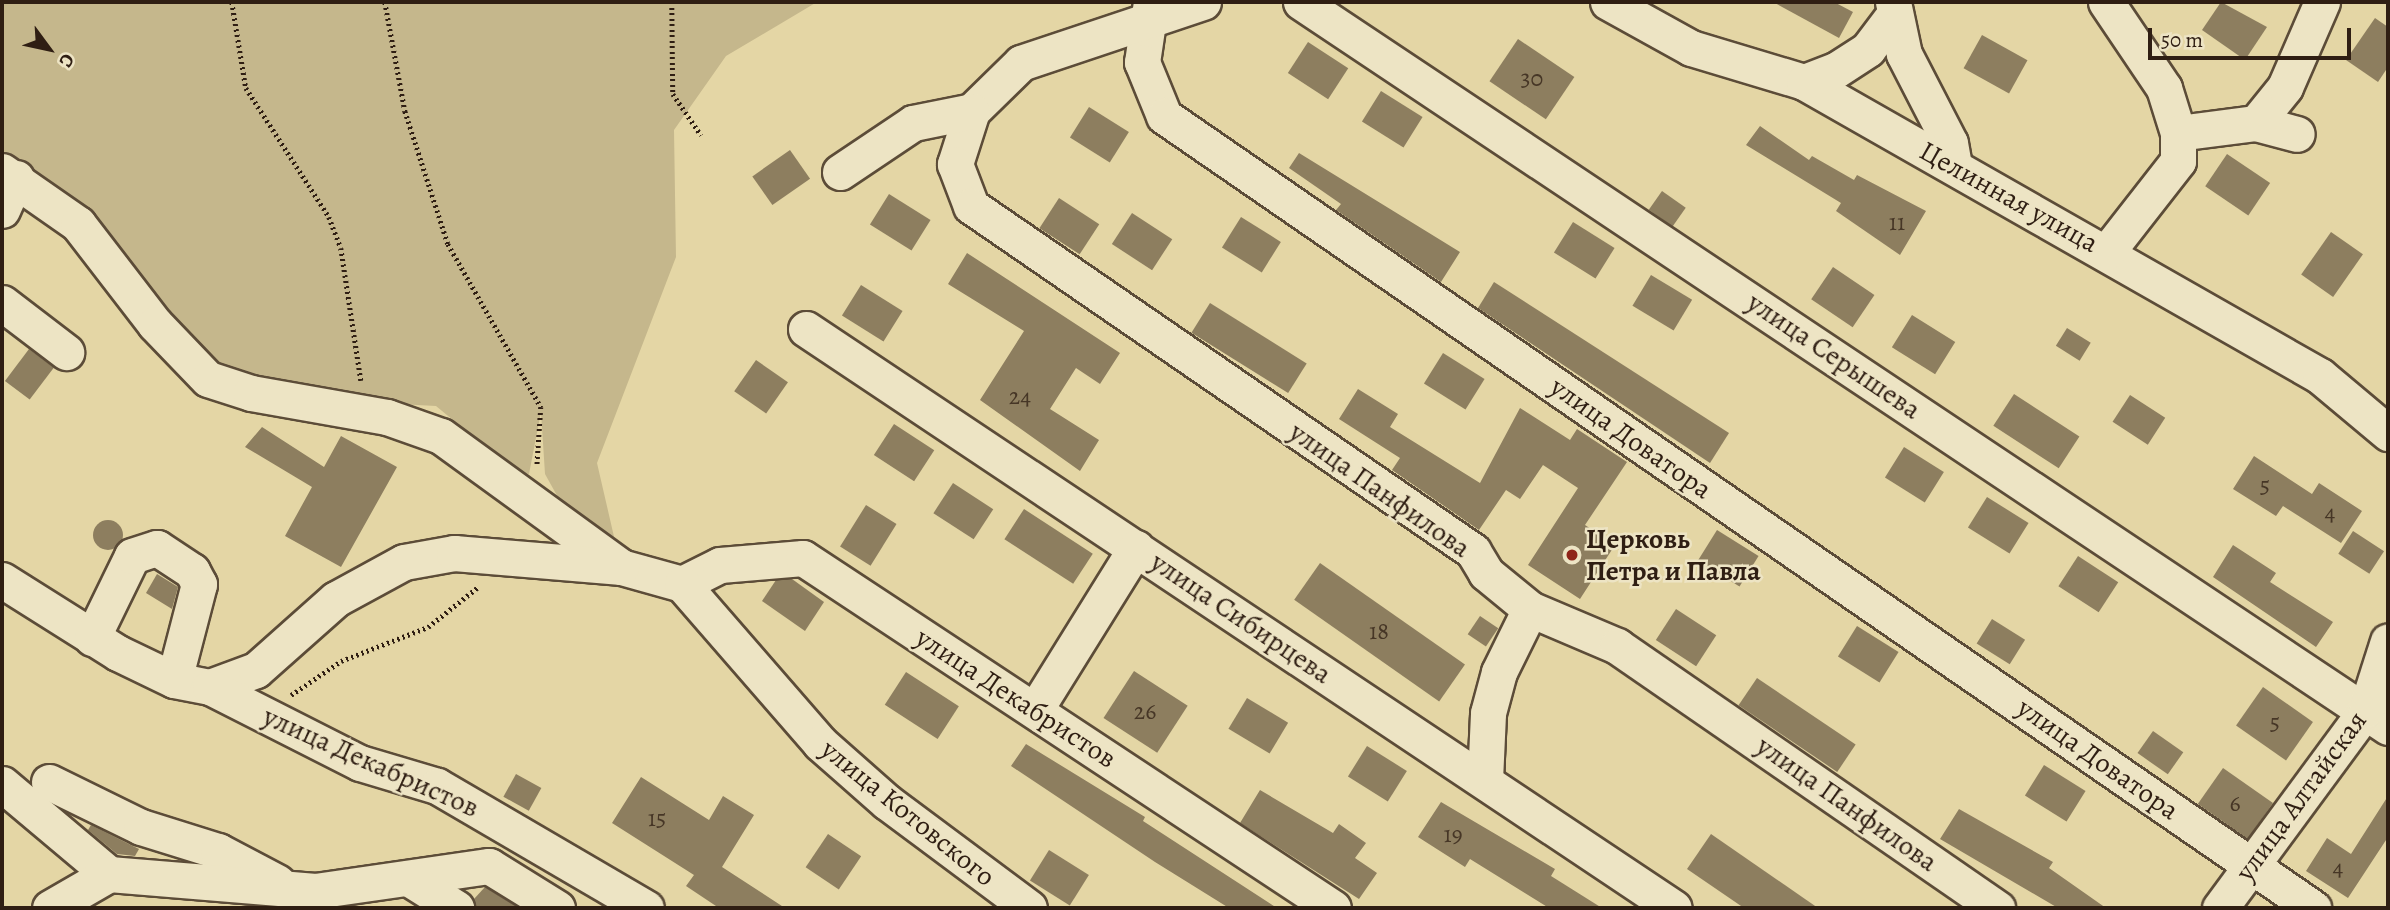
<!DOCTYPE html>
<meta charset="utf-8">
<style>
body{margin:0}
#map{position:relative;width:2390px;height:910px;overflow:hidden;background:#e4d6a5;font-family:Alegreya,serif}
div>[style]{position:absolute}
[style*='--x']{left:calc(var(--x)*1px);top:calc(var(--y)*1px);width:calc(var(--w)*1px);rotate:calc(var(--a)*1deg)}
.green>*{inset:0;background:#c5b78c}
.building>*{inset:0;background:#8d7e5f;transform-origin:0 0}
.round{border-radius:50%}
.path>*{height:4.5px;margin-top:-2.25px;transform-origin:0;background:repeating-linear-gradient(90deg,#2f1e13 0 2px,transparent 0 5.5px)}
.roads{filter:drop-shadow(2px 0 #5c4c38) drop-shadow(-2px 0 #5c4c38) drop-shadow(0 2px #5c4c38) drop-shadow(0 -2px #5c4c38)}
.minor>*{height:35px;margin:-17.5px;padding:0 17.5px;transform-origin:17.5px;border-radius:17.5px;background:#ede4c4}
.dots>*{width:19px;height:19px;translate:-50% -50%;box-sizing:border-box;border:4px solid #ede4c4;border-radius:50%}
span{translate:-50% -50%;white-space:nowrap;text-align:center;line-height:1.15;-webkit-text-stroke:5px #ede4c4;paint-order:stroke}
.number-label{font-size:24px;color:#463626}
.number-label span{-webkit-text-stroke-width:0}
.street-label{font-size:28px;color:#2f1e13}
.poi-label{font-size:28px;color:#2f1e13;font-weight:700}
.left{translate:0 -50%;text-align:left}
.frame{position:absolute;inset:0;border:4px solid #2f1e13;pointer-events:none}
.north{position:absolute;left:14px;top:14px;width:70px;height:70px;-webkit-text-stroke:5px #ede4c4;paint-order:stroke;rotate:123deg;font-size:19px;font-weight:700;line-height:28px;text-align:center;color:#2f1e13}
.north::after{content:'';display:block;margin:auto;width:24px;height:32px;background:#2f1e13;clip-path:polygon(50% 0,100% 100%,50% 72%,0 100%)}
.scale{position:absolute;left:2148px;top:28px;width:203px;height:32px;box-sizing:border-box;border:4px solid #2f1e13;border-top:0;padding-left:9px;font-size:21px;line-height:24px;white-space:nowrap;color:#2f1e13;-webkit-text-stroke:5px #ede4c4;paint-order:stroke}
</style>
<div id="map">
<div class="green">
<div style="clip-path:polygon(2px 2px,817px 2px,726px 56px,674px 130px,676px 257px,597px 463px,621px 567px,560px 501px,545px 474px,541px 412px,529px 474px,516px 472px,436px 406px,379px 403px,209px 368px,74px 203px,2px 156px)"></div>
</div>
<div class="building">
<div style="clip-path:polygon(1773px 2px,1834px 2px,1853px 12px,1839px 38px)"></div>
<div style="clip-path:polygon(2221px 2px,2267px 27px,2245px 60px,2202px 30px)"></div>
<div style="clip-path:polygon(2375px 18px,2388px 27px,2388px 67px,2378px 82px,2346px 60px)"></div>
<div style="left:1982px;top:35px;width:52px;height:38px;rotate:29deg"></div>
<div style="left:1518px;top:39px;width:68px;height:51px;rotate:34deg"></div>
<div style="left:1308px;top:42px;width:48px;height:37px;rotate:33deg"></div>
<div style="left:1381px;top:91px;width:49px;height:36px;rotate:32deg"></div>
<div style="left:1089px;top:107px;width:47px;height:36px;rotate:32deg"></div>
<div style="clip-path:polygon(1760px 126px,1809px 160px,1812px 156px,1854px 180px,1857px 175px,1926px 211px,1900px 255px,1836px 211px,1841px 203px,1746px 145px)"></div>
<div style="left:790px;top:150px;width:35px;height:46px;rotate:55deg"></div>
<div style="clip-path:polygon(1299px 153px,1460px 252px,1441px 282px,1336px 210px,1341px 204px,1289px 168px)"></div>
<div style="left:2227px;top:154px;width:52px;height:39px;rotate:34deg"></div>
<div style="left:1662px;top:191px;width:29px;height:23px;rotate:35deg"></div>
<div style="left:889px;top:194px;width:49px;height:36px;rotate:32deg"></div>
<div style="left:1059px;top:198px;width:48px;height:36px;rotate:33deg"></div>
<div style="left:1132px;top:213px;width:48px;height:37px;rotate:33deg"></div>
<div style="left:1241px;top:217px;width:47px;height:36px;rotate:32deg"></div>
<div style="left:1573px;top:222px;width:49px;height:36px;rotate:32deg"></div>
<div style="left:2331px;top:232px;width:39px;height:52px;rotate:35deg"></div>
<div style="clip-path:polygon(967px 253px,1120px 353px,1100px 384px,1076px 368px,1050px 409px,1099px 440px,1080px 471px,980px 400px,1024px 331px,948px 284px)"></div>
<div style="left:1833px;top:267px;width:50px;height:39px;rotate:34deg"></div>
<div style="left:1651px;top:275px;width:48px;height:36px;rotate:31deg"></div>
<div style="clip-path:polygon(1494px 282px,1729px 433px,1710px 463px,1478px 308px)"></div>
<div style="left:861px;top:285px;width:49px;height:36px;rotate:32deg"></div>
<div style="left:1210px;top:303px;width:114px;height:35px;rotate:32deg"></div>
<div style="left:1912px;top:315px;width:51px;height:38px;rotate:32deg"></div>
<div style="left:2067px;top:328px;width:28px;height:21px;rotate:32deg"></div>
<div style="left:29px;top:349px;width:31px;height:40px;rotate:37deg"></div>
<div style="left:1443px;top:353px;width:49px;height:36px;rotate:32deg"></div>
<div style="left:756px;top:360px;width:39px;height:38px;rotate:35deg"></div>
<div style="clip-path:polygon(1358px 389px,1398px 414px,1390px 427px,1480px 483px,1520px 408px,1570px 440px,1577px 429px,1627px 462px,1585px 525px,1615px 545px,1580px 599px,1528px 565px,1578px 488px,1543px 465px,1520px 499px,1506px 490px,1479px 530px,1392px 470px,1400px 458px,1339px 419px)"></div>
<div style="left:2014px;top:394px;width:78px;height:38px;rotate:33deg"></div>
<div style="left:2130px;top:395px;width:42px;height:32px;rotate:33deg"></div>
<div style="left:894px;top:424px;width:48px;height:37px;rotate:33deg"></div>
<div style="clip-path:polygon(262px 427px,324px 467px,341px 436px,397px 467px,341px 567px,285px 536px,312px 487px,245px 447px)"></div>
<div style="left:1904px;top:447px;width:47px;height:36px;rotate:32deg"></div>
<div style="clip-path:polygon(2254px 456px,2312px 494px,2319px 483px,2362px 511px,2341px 543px,2283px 506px,2276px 516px,2233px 489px)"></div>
<div style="left:953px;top:483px;width:48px;height:36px;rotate:33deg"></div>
<div style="left:1987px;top:497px;width:49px;height:36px;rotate:32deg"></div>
<div style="left:866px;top:505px;width:36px;height:49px;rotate:32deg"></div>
<div style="left:1024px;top:509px;width:82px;height:36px;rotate:33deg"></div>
<div class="round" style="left:93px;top:520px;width:30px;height:30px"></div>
<div style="left:1717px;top:530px;width:49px;height:36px;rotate:32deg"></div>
<div style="left:2353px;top:531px;width:37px;height:27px;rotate:33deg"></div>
<div style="clip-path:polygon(2233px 545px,2276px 573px,2270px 582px,2333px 622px,2316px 647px,2213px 577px)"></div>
<div style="left:2078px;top:556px;width:48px;height:36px;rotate:33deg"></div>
<div style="left:1320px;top:563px;width:177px;height:45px;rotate:35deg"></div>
<div style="clip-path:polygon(157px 574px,178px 587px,172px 609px,146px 593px)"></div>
<div style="clip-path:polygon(792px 579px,824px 602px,805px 631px,762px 601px,776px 580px)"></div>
<div style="left:1676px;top:609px;width:48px;height:37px;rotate:33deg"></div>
<div style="left:1480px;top:616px;width:22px;height:22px;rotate:34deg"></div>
<div style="left:1992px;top:619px;width:39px;height:29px;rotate:32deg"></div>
<div style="left:1857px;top:626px;width:49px;height:36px;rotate:32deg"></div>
<div style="left:1134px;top:671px;width:64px;height:56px;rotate:33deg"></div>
<div style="left:906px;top:672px;width:63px;height:39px;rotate:33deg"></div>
<div style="left:1757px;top:678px;width:119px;height:33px;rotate:34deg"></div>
<div style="left:2263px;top:687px;width:61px;height:47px;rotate:35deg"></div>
<div style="left:1247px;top:698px;width:48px;height:36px;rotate:31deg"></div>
<div style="left:2153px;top:731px;width:37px;height:27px;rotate:35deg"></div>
<div style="clip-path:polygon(1026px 744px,1145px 817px,1143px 821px,1277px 908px,1229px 908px,1155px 862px,1011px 766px)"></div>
<div style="left:1367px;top:746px;width:47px;height:36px;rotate:32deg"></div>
<div style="left:2044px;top:765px;width:49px;height:36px;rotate:32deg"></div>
<div style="left:2223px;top:768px;width:61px;height:44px;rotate:35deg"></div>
<div style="left:516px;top:774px;width:29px;height:26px;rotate:29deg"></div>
<div style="clip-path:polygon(641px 777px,709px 820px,723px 796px,754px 815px,722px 867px,785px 908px,719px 908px,686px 886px,694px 875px,612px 823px)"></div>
<div style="clip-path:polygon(1260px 790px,1333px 833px,1339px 824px,1366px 843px,1355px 858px,1377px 873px,1359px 899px,1240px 823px)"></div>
<div style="clip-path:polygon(2388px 796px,2388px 837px,2348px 898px,2306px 871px,2327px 838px,2351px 854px)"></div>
<div style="clip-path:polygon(1441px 802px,1555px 869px,1551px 876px,1602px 908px,1549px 908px,1470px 859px,1465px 867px,1418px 837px)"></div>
<div style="clip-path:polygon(1959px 809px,2053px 862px,2049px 868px,2106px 908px,2058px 908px,1940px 839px)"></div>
<div style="clip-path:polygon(91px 825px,139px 849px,135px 856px,117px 854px,88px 830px)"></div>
<div style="left:828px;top:834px;width:40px;height:40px;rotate:34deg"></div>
<div style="clip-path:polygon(1711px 834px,1818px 908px,1744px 908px,1687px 869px)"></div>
<div style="left:1049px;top:850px;width:47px;height:36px;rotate:32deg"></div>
<div style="clip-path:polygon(485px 887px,519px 908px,476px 908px,474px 899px)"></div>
</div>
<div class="path">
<div style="--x:232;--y:2;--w:87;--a:80.8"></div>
<div style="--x:246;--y:88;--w:153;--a:57.2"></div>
<div style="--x:329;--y:217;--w:33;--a:69"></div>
<div style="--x:341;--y:248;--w:134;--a:81.4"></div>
<div style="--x:385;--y:2;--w:111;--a:79.6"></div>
<div style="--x:405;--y:111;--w:140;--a:72.1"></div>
<div style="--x:448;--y:244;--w:188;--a:60.3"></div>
<div style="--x:541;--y:407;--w:60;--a:93.8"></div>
<div style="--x:672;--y:2;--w:92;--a:89.4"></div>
<div style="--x:673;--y:94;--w:50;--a:55.7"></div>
<div style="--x:291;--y:695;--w:60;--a:-34.2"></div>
<div style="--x:341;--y:661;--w:93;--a:-21.3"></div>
<div style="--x:428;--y:627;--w:64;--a:-38.7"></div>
</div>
<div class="roads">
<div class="minor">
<div style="--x:1151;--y:2;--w:61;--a:98.5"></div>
<div style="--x:1142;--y:62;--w:58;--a:67.8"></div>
<div style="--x:1164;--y:116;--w:1396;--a:34.58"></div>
<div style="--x:1203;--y:2;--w:192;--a:161.5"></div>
<div style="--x:1021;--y:63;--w:69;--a:135.6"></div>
<div style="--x:972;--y:111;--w:56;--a:107.8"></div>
<div style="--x:955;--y:164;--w:45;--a:69.1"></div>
<div style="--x:971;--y:206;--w:609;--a:34.5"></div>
<div style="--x:1473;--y:551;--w:26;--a:59"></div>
<div style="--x:1486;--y:573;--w:57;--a:39.3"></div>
<div style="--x:1530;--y:609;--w:95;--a:23"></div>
<div style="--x:1617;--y:646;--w:462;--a:34.6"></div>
<div style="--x:1301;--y:2;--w:1307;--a:33.7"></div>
<div style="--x:1608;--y:2;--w:95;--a:29"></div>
<div style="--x:1691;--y:48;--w:118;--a:16.7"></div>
<div style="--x:1804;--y:82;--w:594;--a:29.67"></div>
<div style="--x:2320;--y:376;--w:89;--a:40"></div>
<div style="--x:1893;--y:2;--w:53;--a:78.1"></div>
<div style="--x:1904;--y:54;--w:100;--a:62.7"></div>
<div style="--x:1950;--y:143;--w:23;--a:80"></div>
<div style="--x:2106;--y:2;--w:104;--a:56"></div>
<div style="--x:2164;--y:88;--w:47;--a:72.7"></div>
<div style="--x:2178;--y:133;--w:28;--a:90"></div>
<div style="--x:2178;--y:161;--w:115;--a:128"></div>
<div style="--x:1804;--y:82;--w:34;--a:-21"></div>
<div style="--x:1836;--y:70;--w:38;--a:-33"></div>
<div style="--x:1868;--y:49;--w:41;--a:-52.9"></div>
<div style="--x:2256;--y:123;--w:42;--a:15"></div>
<div style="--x:2178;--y:133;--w:79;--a:-7.3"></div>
<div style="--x:2256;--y:123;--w:46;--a:-51.1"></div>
<div style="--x:2285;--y:87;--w:93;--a:-66.5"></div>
<div style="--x:2;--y:171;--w:93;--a:34.9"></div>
<div style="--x:78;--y:224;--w:126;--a:52.4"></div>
<div style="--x:155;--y:324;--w:76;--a:46.1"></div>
<div style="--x:208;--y:379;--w:45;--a:18"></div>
<div style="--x:251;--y:393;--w:138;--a:10"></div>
<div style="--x:387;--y:417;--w:57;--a:19.4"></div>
<div style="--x:441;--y:436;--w:223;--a:36"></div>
<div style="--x:621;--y:567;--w:63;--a:15.6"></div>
<div style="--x:840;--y:172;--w:88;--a:-33.9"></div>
<div style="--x:913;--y:123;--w:60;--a:-11.5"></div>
<div style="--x:2;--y:210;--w:35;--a:-66"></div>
<div style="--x:2;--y:303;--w:81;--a:37.4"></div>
<div style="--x:806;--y:329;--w:1043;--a:33.71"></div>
<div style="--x:2;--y:580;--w:137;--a:32.2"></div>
<div style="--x:118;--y:653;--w:62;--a:25.7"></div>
<div style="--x:174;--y:680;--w:37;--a:11"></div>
<div style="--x:210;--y:687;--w:49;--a:-20.3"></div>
<div style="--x:256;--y:670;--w:107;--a:-41.6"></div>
<div style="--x:336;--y:599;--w:77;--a:-28.6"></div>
<div style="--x:404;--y:562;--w:51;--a:-10.2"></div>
<div style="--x:454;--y:553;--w:168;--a:4.8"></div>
<div style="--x:682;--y:584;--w:42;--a:-26.6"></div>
<div style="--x:720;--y:565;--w:83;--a:-4.8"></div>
<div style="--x:803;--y:558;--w:635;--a:33.44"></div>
<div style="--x:682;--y:584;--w:211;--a:49"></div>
<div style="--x:820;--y:743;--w:89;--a:41.4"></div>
<div style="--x:887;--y:802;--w:177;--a:36.7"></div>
<div style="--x:92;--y:638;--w:91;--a:-64"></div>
<div style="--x:132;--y:556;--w:26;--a:-18"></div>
<div style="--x:157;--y:548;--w:42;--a:33.3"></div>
<div style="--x:192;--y:571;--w:15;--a:62"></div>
<div style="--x:199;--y:584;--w:99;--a:104.6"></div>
<div style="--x:210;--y:687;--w:168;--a:26.9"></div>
<div style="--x:360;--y:763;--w:80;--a:16.6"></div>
<div style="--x:437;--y:786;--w:242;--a:30.3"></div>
<div style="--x:1035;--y:710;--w:191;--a:-58.1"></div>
<div style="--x:1485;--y:780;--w:67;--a:-87.4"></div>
<div style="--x:1488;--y:713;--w:42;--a:-75"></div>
<div style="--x:1499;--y:672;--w:70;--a:-63.8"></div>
<div style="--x:49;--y:782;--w:102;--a:26.1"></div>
<div style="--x:141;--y:827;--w:81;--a:17.3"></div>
<div style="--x:218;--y:851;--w:67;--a:27.7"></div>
<div style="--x:2;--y:784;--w:140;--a:40.1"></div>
<div style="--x:109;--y:874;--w:207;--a:4.7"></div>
<div style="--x:315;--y:891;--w:176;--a:-8.2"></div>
<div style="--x:489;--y:866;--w:80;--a:31.7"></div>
<div style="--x:408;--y:878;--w:57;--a:32"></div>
<div style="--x:50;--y:908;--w:68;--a:-30"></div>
<div style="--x:2220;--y:908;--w:246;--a:-53.6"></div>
<div style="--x:2366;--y:710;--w:72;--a:-72.3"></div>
</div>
</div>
<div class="dots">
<div style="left:1572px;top:555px;background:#8f2418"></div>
</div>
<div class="number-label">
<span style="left:1532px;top:79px">30</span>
<span style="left:1897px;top:223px">11</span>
<span style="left:1020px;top:397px">24</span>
<span style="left:2265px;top:486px">5</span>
<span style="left:2330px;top:513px">4</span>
<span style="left:1379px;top:632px">18</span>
<span style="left:1145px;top:712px">26</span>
<span style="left:2275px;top:723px">5</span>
<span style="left:2235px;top:804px">6</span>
<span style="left:657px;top:819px">15</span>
<span style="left:1453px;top:835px">19</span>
<span style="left:2338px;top:868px">4</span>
</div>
<div class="street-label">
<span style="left:2009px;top:197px;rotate:29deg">Целинная улица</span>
<span style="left:1834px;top:356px;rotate:34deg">улица Серышева</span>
<span style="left:1631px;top:438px;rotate:35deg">улица Доватора</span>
<span style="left:1380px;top:490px;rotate:35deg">улица Панфилова</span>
<span style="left:1241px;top:618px;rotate:34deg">улица Сибирцева</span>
<span style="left:1016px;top:698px;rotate:33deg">улица Декабристов</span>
<span style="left:2098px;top:759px;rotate:35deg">улица Доватора</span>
<span style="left:371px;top:762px;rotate:24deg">улица Декабристов</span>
<span style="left:2301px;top:796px;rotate:-54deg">улица Алтайская</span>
<span style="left:1847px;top:804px;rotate:35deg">улица Панфилова</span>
<span style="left:908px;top:813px;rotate:39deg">улица Котовского</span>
</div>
<div class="poi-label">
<span class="left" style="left:1586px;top:555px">Церковь<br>Петра и Павла</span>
</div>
<div class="frame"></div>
<div class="north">С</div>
<div class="scale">50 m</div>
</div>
